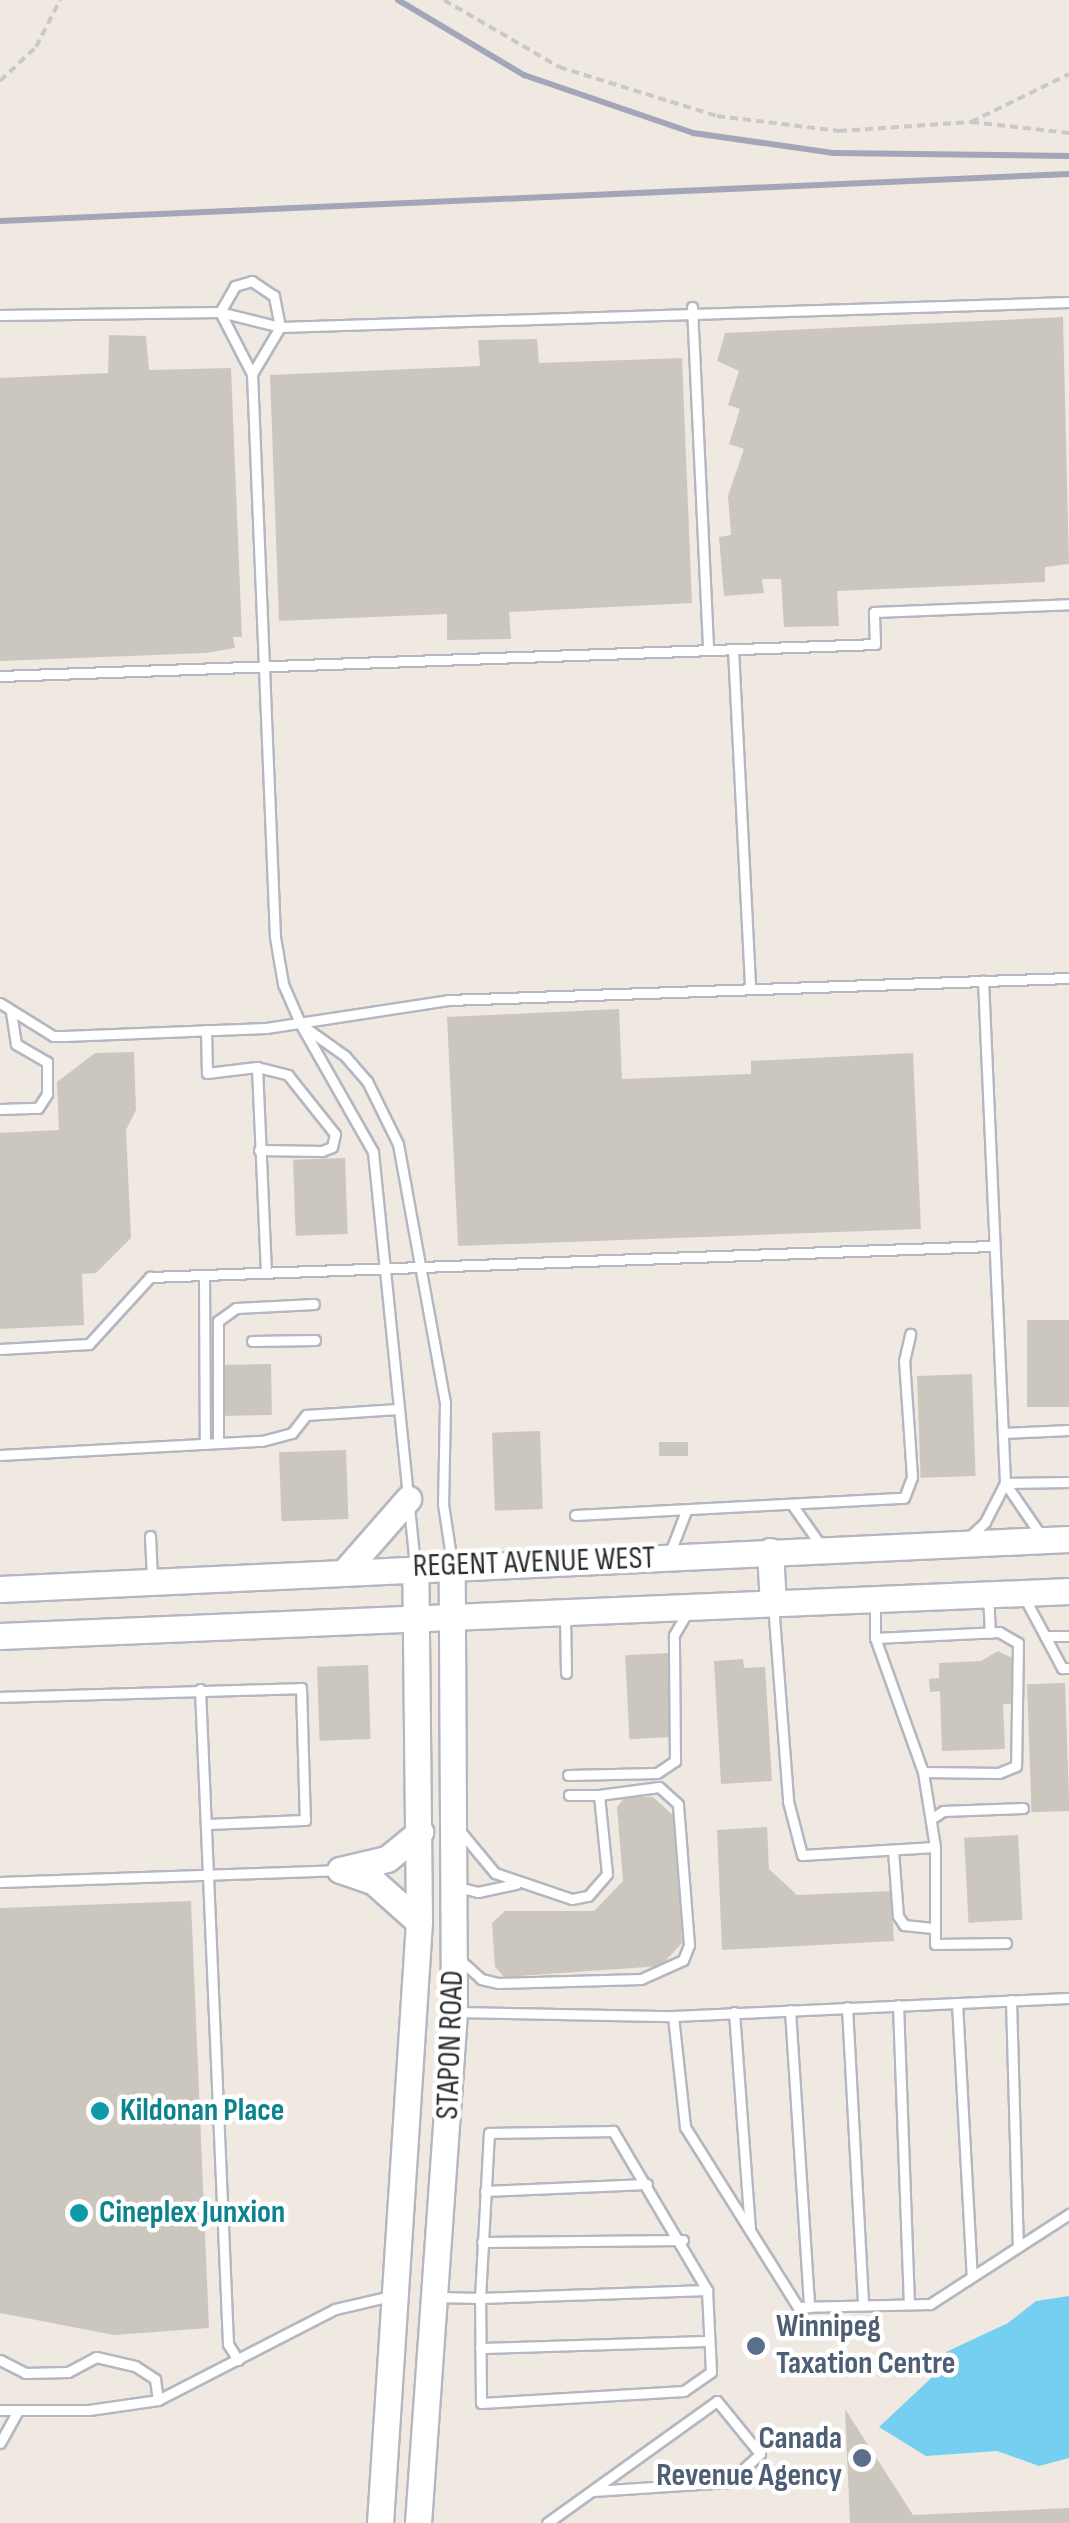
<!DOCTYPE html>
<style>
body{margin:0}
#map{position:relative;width:1069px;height:2523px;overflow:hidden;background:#efe9e1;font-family:"Sofia Sans Condensed",sans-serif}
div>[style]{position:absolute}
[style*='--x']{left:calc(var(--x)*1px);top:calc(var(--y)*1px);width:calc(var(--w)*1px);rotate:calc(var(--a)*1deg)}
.water>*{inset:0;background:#75cff0}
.building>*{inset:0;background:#cbc7bf;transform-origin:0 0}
.path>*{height:4px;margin-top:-2px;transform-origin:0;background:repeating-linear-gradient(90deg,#c9c9c9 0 8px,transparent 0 13px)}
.roads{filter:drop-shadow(2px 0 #b4b7c1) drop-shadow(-2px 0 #b4b7c1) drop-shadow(0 2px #b4b7c1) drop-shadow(0 -2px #b4b7c1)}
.lane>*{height:9px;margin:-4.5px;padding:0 4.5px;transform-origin:4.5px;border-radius:4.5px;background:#fff}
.secondary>*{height:25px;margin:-12.5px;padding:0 12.5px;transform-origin:12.5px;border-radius:12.5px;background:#fff}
.rail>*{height:6px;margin:-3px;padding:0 3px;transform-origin:3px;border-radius:3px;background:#a3a6b8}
.dots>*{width:28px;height:28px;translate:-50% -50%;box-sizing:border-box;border:5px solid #fff;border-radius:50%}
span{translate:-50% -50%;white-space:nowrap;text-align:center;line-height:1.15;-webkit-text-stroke:9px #fff;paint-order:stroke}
.street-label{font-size:32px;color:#2e2e2e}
.culture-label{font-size:32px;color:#0d838f;font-weight:700}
.left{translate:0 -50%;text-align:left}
.service-label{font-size:32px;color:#4e5e75;font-weight:700}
.right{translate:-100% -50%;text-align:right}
</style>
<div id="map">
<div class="water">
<div style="clip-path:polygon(1069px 2296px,1069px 2458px,1039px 2466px,997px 2451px,926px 2456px,879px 2427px,942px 2368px,946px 2352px,1008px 2323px,1036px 2301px)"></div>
</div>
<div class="building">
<div style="clip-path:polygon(1063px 317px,1069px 564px,1045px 567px,1045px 582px,837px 591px,839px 626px,784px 627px,781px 579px,762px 579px,764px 593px,724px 596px,719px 537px,731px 535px,728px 496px,744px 449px,729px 444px,740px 409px,728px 405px,739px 371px,717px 361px,725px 333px)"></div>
<div style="clip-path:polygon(109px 335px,146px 336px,149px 370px,231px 368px,242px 637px,233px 637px,235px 648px,206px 653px,0 661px,0 378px,108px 373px)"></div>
<div style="clip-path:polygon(537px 339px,539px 363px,682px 358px,692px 603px,509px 612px,511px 639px,447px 640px,447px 614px,279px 621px,270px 375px,480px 366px,478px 340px)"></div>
<div style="clip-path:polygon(619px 1009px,622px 1079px,751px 1074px,751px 1061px,913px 1053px,921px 1229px,458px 1246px,447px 1017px)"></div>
<div style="clip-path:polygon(134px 1052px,136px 1110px,126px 1130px,131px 1238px,96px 1273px,82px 1274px,84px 1325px,0 1329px,0 1133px,59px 1130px,57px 1082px,95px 1053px)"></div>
<div style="left:345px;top:1158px;width:76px;height:52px;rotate:88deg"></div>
<div style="left:1069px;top:1320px;width:87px;height:42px;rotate:90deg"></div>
<div style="left:271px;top:1364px;width:51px;height:51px;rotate:89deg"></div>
<div style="left:972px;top:1374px;width:102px;height:55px;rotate:88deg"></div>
<div style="left:540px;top:1431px;width:78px;height:48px;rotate:88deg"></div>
<div style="left:659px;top:1442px;width:29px;height:14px"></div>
<div style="left:346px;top:1450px;width:69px;height:67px;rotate:88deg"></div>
<div style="clip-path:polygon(998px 1651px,1012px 1658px,1011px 1704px,1003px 1704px,1005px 1749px,942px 1751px,940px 1691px,930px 1692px,929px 1679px,939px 1678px,939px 1663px,981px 1661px)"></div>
<div style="left:668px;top:1653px;width:84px;height:43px;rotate:87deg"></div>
<div style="clip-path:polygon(743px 1659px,744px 1668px,765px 1667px,772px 1781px,721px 1784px,714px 1661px)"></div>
<div style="left:368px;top:1665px;width:74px;height:51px;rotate:88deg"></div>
<div style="left:1065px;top:1683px;width:128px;height:38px;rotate:88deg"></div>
<div style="clip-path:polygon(625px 1797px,653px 1797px,676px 1818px,682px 1943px,661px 1966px,504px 1977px,495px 1967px,492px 1923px,505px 1911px,594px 1911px,623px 1881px,617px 1807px)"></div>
<div style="clip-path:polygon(767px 1827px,769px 1869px,797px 1895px,891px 1891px,894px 1941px,722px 1950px,717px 1830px)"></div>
<div style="left:1018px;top:1835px;width:85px;height:54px;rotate:87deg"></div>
<div style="clip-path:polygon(191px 1901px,209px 2328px,114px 2335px,0 2313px,0 1908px)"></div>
<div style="clip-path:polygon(845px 2409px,913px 2515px,1069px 2508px,1069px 2523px,850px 2523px)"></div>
</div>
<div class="path">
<div style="--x:444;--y:0;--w:133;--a:30.2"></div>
<div style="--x:559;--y:67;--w:165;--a:17.2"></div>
<div style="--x:717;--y:116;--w:123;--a:7"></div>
<div style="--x:839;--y:131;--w:132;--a:-3.9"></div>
<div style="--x:971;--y:122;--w:99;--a:6.4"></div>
<div style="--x:0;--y:81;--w:50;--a:-43.4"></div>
<div style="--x:36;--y:47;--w:53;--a:-62.9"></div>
<div style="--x:971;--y:122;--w:109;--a:-26.1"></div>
</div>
<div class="roads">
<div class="lane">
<div style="--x:692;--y:307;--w:343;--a:87.3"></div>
<div style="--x:0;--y:315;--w:220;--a:-0.8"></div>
<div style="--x:220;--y:312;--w:62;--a:14"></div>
<div style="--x:280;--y:327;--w:789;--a:-1.81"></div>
<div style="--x:252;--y:374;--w:55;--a:-59.2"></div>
<div style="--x:280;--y:327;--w:32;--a:-101"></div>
<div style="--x:274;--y:296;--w:27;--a:-146"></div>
<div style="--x:252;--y:281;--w:18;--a:164"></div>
<div style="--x:235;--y:286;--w:30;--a:120"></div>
<div style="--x:220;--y:312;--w:70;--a:62.7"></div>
<div style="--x:252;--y:374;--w:563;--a:87.66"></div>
<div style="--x:275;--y:937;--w:48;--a:80.3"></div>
<div style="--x:283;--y:984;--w:45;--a:66.3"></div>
<div style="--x:301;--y:1025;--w:146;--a:60.4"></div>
<div style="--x:373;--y:1152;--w:415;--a:84.2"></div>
<div style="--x:733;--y:649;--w:337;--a:87.1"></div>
<div style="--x:0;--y:676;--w:876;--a:-2.09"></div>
<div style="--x:875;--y:644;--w:32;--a:-92"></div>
<div style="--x:874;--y:612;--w:195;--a:-2.3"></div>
<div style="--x:0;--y:1003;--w:62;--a:31.9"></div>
<div style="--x:53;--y:1036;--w:11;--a:0"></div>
<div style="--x:64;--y:1036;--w:202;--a:-2.3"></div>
<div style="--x:266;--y:1028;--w:184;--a:-8.7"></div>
<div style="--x:448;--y:1000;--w:621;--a:-2.03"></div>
<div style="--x:303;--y:1026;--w:52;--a:35.5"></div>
<div style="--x:345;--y:1056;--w:33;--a:49"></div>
<div style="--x:367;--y:1081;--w:70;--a:63.8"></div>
<div style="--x:398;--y:1144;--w:263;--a:79.7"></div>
<div style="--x:445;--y:1403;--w:101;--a:91.1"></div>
<div style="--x:443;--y:1504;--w:60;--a:81.3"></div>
<div style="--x:206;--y:1030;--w:43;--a:88.7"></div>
<div style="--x:207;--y:1073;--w:50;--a:-6.8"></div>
<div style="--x:257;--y:1067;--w:32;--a:14"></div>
<div style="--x:288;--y:1075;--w:75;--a:51.5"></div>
<div style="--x:335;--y:1134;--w:13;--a:103"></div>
<div style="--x:332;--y:1147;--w:11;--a:158"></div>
<div style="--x:322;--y:1151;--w:63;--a:-179.1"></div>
<div style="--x:257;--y:1067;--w:203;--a:87.5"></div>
<div style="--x:0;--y:1109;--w:38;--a:-2"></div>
<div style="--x:38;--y:1108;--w:17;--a:-57"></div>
<div style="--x:47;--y:1094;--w:32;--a:-90"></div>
<div style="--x:47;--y:1062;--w:36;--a:-150"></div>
<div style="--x:16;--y:1044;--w:32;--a:-99"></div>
<div style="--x:204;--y:1275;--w:169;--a:89.7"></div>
<div style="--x:252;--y:1341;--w:63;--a:-0.9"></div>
<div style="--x:0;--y:1349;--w:89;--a:-3.2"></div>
<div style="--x:89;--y:1344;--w:91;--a:-47.7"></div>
<div style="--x:150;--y:1277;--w:844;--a:-2.11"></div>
<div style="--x:1003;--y:1433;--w:66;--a:-2.6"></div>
<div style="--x:218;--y:1443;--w:122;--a:-90"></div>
<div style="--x:218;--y:1321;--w:22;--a:-36"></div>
<div style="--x:236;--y:1308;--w:78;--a:-2.9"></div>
<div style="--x:0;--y:1455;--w:262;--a:-3.1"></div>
<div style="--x:262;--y:1441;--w:31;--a:-15"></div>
<div style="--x:292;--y:1433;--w:23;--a:-52"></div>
<div style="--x:306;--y:1415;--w:92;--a:-3.7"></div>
<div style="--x:1005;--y:1483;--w:62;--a:55.5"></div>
<div style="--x:1005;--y:1483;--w:64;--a:-0.9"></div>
<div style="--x:793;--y:1506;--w:50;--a:54.7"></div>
<div style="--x:575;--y:1515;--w:329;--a:-3"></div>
<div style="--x:904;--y:1498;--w:22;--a:-69"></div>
<div style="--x:912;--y:1477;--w:116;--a:-93.9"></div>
<div style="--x:904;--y:1361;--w:28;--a:-77"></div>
<div style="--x:150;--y:1536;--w:43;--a:87.3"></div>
<div style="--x:967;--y:1539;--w:25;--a:-43"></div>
<div style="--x:985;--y:1522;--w:44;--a:-62.9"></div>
<div style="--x:1005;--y:1483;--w:503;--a:-92.5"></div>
<div style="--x:669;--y:1555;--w:47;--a:-68.9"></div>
<div style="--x:988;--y:1595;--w:38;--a:87"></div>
<div style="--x:1023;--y:1595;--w:83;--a:61.9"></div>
<div style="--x:1062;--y:1668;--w:7;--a:0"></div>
<div style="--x:773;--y:1604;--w:198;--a:85.6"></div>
<div style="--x:788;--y:1801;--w:56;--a:75.5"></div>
<div style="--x:802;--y:1855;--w:133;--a:-3.4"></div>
<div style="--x:935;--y:1847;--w:76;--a:-99.1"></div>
<div style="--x:923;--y:1772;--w:142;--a:-109.7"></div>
<div style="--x:875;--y:1638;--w:36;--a:-90"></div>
<div style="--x:565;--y:1615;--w:58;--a:89"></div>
<div style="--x:1045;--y:1636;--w:24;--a:0"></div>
<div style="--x:875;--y:1638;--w:124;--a:-2.8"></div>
<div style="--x:999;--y:1632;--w:22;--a:30"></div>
<div style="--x:1018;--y:1643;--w:123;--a:90.9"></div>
<div style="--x:1016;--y:1766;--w:18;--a:158"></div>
<div style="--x:999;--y:1773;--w:76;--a:-179.2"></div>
<div style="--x:200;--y:1689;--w:656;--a:87.55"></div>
<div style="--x:228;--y:2344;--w:19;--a:58"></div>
<div style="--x:0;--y:1697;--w:301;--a:-1.7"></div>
<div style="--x:301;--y:1688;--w:132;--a:88.3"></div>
<div style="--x:305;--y:1820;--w:99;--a:177.7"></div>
<div style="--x:568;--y:1775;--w:89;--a:-1.3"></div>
<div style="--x:657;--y:1773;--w:22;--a:-34"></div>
<div style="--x:675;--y:1761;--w:126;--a:-90.5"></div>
<div style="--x:674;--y:1635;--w:24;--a:-60"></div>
<div style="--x:931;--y:1819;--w:14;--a:-34"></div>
<div style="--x:943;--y:1811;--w:80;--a:-2.1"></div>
<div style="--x:460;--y:1831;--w:55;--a:50.2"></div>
<div style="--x:495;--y:1873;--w:81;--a:18.7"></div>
<div style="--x:572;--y:1899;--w:16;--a:-11"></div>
<div style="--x:588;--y:1896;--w:29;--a:-49"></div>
<div style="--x:607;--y:1874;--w:79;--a:-95.8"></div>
<div style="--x:599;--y:1795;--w:30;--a:180"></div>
<div style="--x:935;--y:1847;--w:97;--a:90"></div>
<div style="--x:935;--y:1944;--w:71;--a:-0.8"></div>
<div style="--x:893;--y:1850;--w:66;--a:85.7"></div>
<div style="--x:898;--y:1916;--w:11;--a:56"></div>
<div style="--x:904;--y:1925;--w:31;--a:6"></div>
<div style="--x:0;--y:1882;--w:337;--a:-2"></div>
<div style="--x:458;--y:1887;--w:21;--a:14"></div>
<div style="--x:478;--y:1892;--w:39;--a:-12"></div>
<div style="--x:458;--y:1958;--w:31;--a:42"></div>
<div style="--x:481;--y:1979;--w:18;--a:13"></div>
<div style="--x:499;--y:1983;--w:142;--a:-1.6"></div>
<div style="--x:641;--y:1979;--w:46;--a:-24.3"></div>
<div style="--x:683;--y:1960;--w:16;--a:-68"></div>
<div style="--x:689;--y:1945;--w:141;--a:-94.5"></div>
<div style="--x:678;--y:1804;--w:25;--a:-138"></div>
<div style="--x:659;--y:1787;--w:61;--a:172.4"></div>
<div style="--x:1011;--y:2000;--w:247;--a:88.4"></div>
<div style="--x:957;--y:2003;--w:274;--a:86.9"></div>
<div style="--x:898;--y:2005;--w:299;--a:87.9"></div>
<div style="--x:847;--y:2007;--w:299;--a:86.9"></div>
<div style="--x:790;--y:2010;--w:298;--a:86.3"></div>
<div style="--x:457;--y:2012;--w:216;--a:1.1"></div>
<div style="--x:673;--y:2016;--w:396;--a:-2.6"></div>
<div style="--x:734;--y:2012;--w:219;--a:85.8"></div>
<div style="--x:673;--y:2016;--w:112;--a:83.8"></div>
<div style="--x:685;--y:2127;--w:213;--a:57.9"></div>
<div style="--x:798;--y:2307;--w:132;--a:-1.3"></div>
<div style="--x:930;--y:2304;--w:166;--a:-32.9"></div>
<div style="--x:485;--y:2191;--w:162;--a:-2.5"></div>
<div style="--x:482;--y:2242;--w:201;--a:-0.6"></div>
<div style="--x:438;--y:2297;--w:42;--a:1.4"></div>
<div style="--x:480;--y:2298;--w:227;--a:-2"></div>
<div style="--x:707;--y:2290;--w:82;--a:87.2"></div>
<div style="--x:711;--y:2372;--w:33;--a:145"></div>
<div style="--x:684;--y:2391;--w:203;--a:176.6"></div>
<div style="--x:481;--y:2403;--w:105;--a:-90.5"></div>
<div style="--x:480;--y:2298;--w:165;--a:-86.9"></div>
<div style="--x:489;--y:2133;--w:124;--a:-0.9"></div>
<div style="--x:613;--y:2131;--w:185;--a:59.4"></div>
<div style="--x:480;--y:2348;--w:229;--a:-1.8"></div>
<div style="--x:0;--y:2360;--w:28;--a:27"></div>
<div style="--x:25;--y:2373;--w:43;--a:-1.3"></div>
<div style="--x:68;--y:2372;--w:32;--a:-28"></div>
<div style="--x:96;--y:2357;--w:40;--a:13"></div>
<div style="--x:135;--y:2366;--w:24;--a:33"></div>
<div style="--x:155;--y:2379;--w:21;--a:82"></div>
<div style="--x:0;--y:2410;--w:89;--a:0"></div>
<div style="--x:89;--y:2410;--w:70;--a:-8.2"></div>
<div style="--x:158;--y:2400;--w:199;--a:-27.2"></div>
<div style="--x:335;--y:2309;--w:57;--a:-13.1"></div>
<div style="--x:0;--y:2443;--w:33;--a:-61"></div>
<div style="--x:547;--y:2523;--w:209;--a:-35.7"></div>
<div style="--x:717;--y:2401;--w:68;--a:50.9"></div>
<div style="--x:760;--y:2454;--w:42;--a:137.9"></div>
<div style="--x:729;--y:2482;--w:136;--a:176.2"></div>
</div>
<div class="secondary">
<div style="--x:770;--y:1551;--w:53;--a:86.8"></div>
<div style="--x:345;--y:1571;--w:96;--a:-48.8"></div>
<div style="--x:0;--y:1589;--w:1070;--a:-2.68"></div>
<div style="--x:0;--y:1636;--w:1070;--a:-2.41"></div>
<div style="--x:340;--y:1870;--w:36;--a:19"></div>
<div style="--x:374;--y:1882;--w:60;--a:41.6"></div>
<div style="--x:340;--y:1870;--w:48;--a:-13.2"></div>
<div style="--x:387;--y:1859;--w:43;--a:-39.3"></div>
<div style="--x:380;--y:2523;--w:602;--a:-86.29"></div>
<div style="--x:419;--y:1922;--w:354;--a:-90.6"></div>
<div style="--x:418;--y:2523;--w:512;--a:-85.97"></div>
<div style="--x:454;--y:2012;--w:446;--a:-90.3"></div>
</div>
</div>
<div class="rail">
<div style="--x:398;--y:0;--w:147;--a:30.8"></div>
<div style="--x:524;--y:75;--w:179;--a:18.9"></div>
<div style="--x:693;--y:133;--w:141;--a:8.1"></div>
<div style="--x:833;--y:153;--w:236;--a:0.7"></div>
<div style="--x:0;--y:221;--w:1070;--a:-2.52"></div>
</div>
<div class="dots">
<div style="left:100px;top:2111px;background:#0f9aa8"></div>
<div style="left:79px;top:2213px;background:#0f9aa8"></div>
<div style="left:756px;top:2346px;background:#5c6f8a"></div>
<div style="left:862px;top:2458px;background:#5c6f8a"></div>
</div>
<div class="street-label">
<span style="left:534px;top:1563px;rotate:-2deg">REGENT AVENUE WEST</span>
<span style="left:451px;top:2045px;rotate:-88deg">STAPON ROAD</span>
</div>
<div class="culture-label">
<span class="left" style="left:120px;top:2111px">Kildonan Place</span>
<span class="left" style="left:99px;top:2213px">Cineplex Junxion</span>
</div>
<div class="service-label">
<span class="left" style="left:776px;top:2346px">Winnipeg<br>Taxation Centre</span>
<span class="right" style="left:842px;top:2458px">Canada<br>Revenue Agency</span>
</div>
</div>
